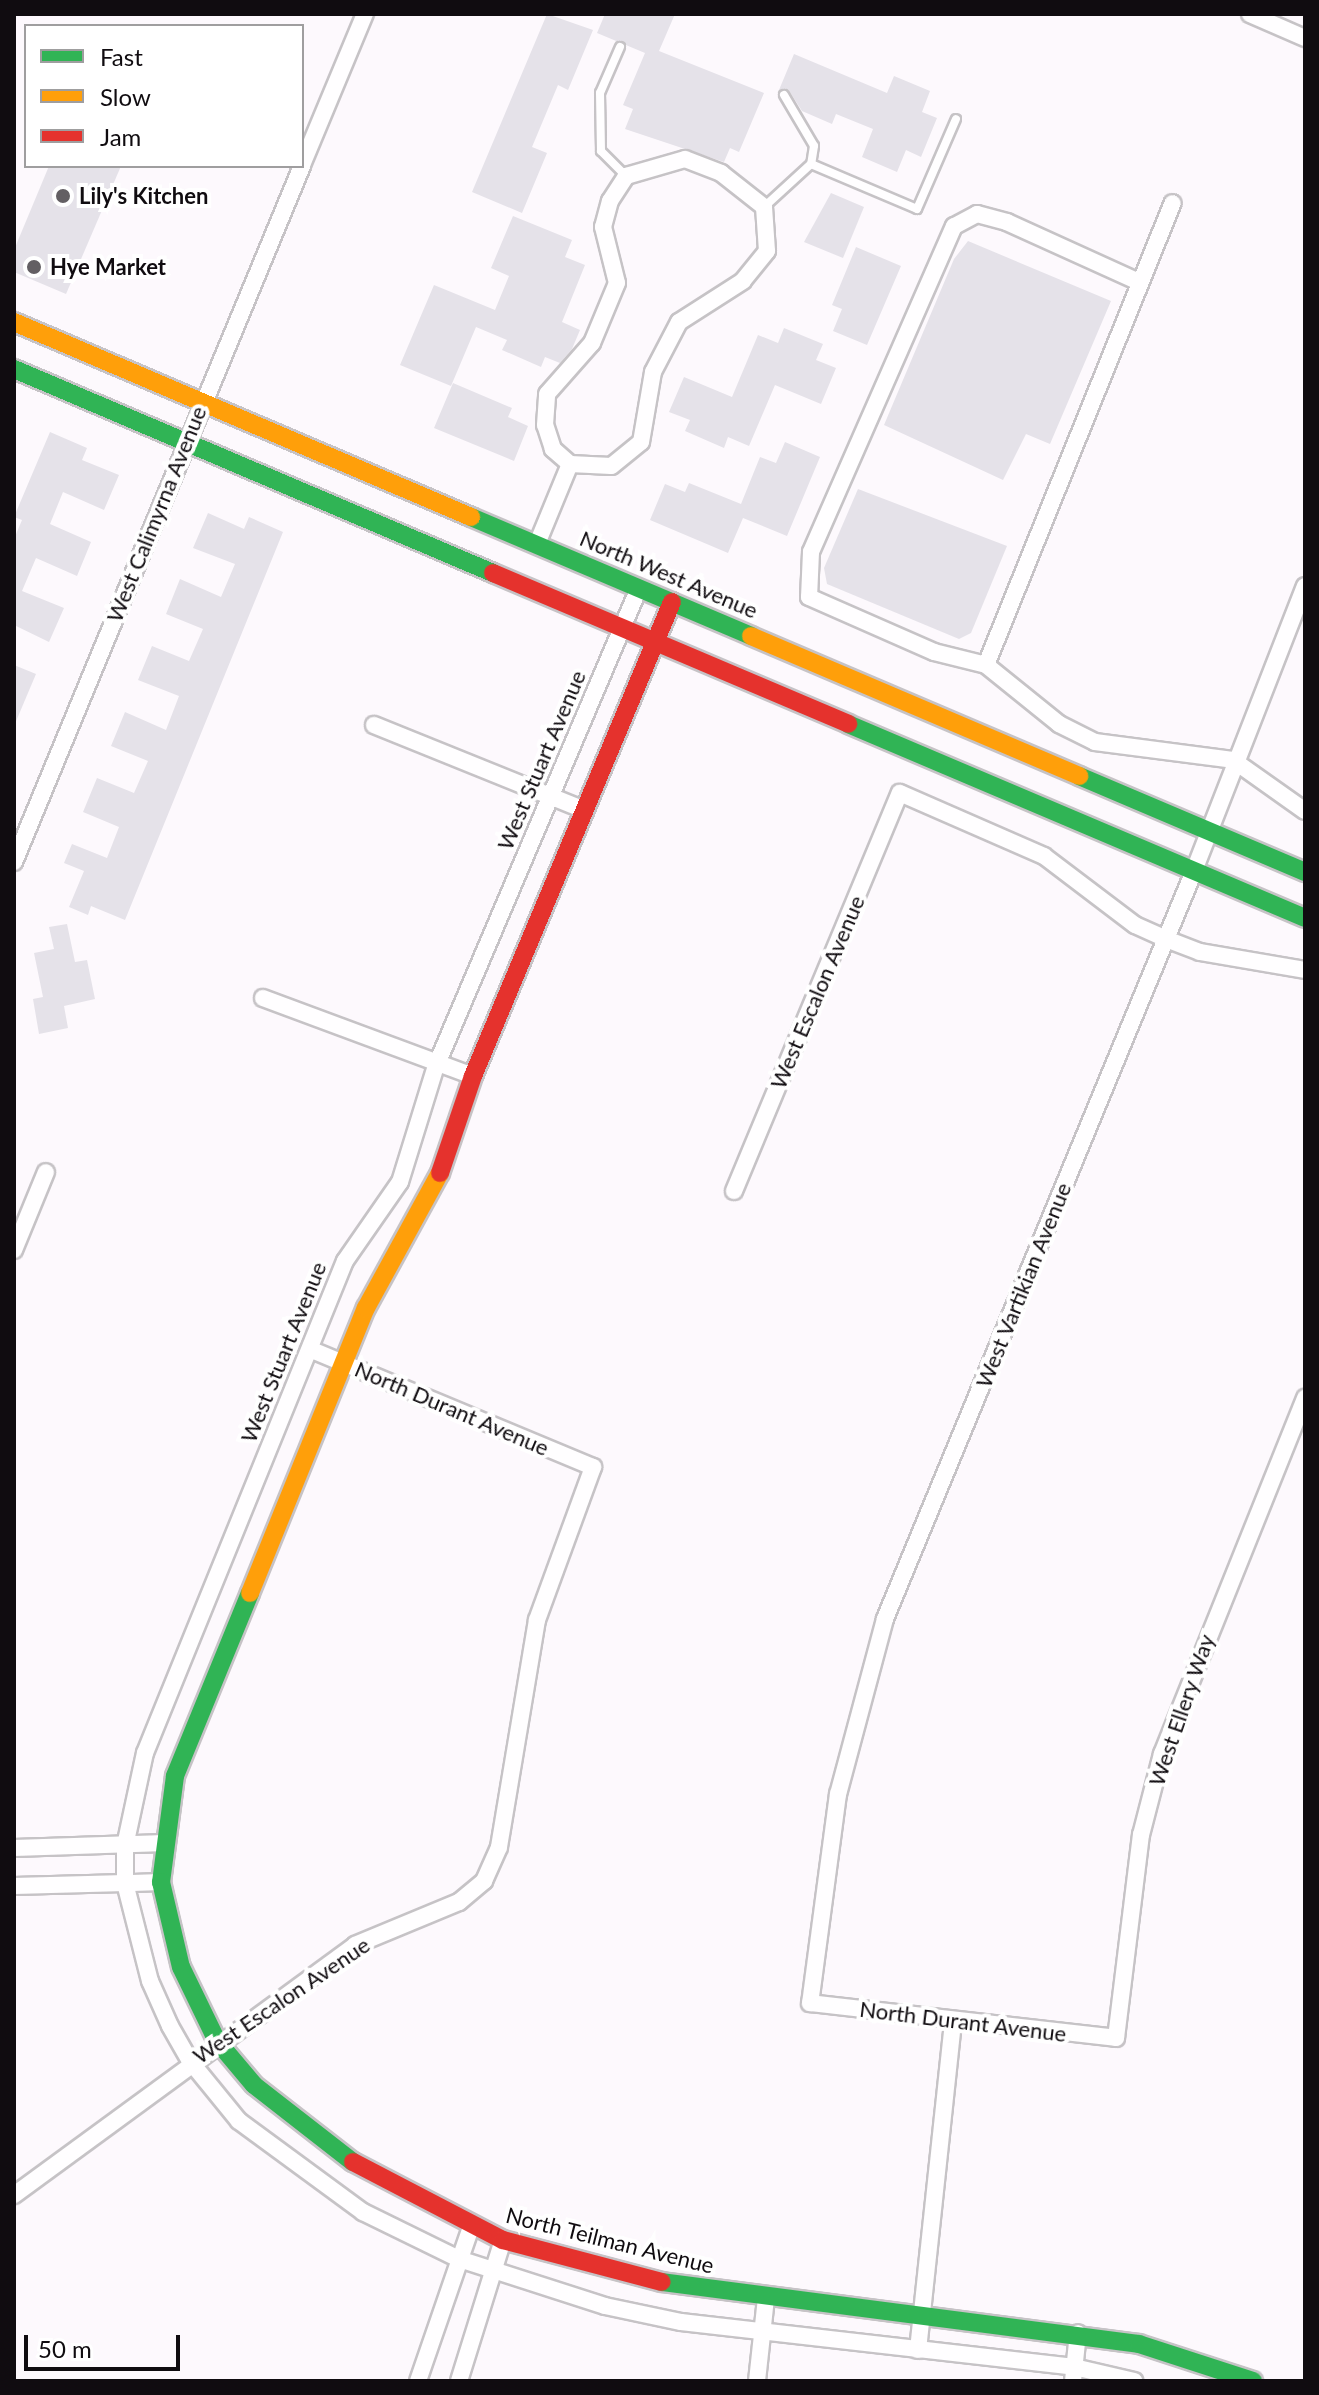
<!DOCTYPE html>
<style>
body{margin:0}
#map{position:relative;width:1319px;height:2395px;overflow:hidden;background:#fdf9fd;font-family:Lato,sans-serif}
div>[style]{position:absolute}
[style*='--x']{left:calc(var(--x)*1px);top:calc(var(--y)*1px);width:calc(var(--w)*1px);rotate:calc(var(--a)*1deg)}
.building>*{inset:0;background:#e5e2e9}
.roads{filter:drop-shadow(2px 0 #c6c3c6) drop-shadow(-2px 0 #c6c3c6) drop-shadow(0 2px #c6c3c6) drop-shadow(0 -2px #c6c3c6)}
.lane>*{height:8px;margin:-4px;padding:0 4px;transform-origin:4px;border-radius:4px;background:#fffeff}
.street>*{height:16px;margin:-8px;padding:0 8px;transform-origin:8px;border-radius:8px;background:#fffeff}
.fast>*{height:18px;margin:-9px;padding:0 9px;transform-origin:9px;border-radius:9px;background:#30b455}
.slow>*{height:18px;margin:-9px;padding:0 9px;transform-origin:9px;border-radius:9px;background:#ff9f0a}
.jam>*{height:18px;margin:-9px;padding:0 9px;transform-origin:9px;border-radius:9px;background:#e5322d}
.dots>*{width:22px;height:22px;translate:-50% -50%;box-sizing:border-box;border:4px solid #fff;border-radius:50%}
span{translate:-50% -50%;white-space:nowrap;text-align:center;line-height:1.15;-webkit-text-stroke:8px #fff;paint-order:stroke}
.poi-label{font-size:22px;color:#100c10;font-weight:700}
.left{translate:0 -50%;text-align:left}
.street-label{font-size:22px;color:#100c10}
.frame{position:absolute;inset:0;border:16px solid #100c10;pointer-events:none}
.legend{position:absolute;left:24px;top:24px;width:280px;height:144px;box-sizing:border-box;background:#fff;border:2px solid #9f9e9f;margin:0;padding:10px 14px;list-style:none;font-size:24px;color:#100c10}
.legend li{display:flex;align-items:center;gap:16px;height:40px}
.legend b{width:40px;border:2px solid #9f9e9f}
.scale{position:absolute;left:24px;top:2335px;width:156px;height:36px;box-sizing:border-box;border:4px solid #100c10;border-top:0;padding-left:10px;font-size:24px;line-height:28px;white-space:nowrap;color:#100c10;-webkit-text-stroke:6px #fff;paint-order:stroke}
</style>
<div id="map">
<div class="building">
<div style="clip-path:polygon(547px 14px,593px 30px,568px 90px,558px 85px,532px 147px,547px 153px,522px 213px,472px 192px)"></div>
<div style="clip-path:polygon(605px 14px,675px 14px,659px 51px,764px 93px,739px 152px,730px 148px,724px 162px,625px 129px,633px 109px,623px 105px,645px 53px,597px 33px)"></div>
<div style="clip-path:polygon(794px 54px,887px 93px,894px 76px,930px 91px,922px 112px,937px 118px,921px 157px,906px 150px,897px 172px,862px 157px,873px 129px,836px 114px,832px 124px,802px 111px,788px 89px,779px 90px)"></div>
<div style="clip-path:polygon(49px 166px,121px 166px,66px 294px,14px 272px,14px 250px)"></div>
<div style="clip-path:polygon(831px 193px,864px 207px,843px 258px,804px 242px)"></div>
<div style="clip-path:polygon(513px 216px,572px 240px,565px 257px,585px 265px,562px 322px,580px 330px,572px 349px,560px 363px,545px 357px,541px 367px,502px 350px,507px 340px,476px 327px,451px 386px,400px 365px,434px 285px,495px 310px,509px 276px,491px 268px)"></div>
<div style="clip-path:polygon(968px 241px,1111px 301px,1050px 444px,1026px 434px,1003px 480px,884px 425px,954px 259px)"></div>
<div style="clip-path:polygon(856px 247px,901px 266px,867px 345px,833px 331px,842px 309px,832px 305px)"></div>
<div style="clip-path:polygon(784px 328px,823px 344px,816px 360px,836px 368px,821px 404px,775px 385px,749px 446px,728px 437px,724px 448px,685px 431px,690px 420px,669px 412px,684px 377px,732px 397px,758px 335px,778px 343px)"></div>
<div style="clip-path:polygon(453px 383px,512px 408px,508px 417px,528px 426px,514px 461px,434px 428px)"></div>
<div style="clip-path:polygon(50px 432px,87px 448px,82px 460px,119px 475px,104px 510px,63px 492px,50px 524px,91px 542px,77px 576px,36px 558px,22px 591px,64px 608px,49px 642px,14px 625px,14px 539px,22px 520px,14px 517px)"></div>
<div style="clip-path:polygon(785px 442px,820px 457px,787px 536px,743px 518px,728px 553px,650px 520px,665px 484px,685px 492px,689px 483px,741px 504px,760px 457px,776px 463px)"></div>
<div style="clip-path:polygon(858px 489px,1007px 546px,971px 633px,959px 639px,827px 584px,824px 568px)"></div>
<div style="clip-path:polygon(208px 513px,244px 529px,249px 517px,283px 532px,125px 920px,91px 906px,88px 915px,69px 907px,84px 871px,64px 863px,72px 844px,107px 858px,119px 827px,83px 812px,97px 778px,134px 793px,148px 761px,111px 746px,125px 712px,166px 730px,179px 696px,138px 680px,152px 646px,189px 661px,203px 629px,166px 614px,180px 579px,221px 597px,235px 564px,193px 548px)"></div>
<div style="clip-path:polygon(14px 665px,36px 674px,14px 726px)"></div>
<div style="clip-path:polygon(67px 924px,75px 962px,87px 960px,95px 999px,64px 1006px,68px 1028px,39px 1034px,33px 999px,43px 997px,34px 953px,54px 949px,49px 927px)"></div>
</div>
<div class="roads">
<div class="lane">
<div style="--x:620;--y:47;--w:50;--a:113.5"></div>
<div style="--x:600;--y:93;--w:58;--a:89"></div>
<div style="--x:601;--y:151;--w:35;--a:45"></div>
<div style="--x:784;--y:95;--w:59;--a:59.5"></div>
<div style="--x:814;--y:146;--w:18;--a:99"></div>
<div style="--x:764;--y:207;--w:64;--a:-42.5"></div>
<div style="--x:811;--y:164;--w:115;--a:23"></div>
<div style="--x:917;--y:209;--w:98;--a:-66.6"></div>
</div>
<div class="street">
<div style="--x:1250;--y:14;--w:60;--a:23.6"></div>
<div style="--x:685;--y:159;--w:39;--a:21"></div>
<div style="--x:721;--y:173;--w:55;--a:38.3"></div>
<div style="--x:764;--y:207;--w:44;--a:86.1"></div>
<div style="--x:767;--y:251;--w:38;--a:129"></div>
<div style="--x:743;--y:281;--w:76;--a:147.4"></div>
<div style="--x:679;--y:322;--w:56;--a:117.5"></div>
<div style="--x:653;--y:372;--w:71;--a:99.7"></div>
<div style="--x:641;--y:442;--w:38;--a:141"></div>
<div style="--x:611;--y:466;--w:41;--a:-177.2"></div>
<div style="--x:570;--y:464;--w:23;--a:-139"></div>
<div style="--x:553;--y:449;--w:25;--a:-108"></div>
<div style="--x:545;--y:425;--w:31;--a:-86"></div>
<div style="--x:547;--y:394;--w:68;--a:-48.6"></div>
<div style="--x:592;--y:343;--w:65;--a:-67.4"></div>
<div style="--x:617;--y:283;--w:58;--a:-104"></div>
<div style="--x:603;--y:227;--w:27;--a:-75"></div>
<div style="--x:610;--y:201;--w:30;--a:-57"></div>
<div style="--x:626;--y:176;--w:61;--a:-16.1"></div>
<div style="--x:302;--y:165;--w:164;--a:-67.4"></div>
<div style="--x:1139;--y:282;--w:145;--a:-155.6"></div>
<div style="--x:1007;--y:222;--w:31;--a:-165"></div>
<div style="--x:977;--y:214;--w:26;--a:152"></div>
<div style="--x:954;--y:226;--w:356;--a:113.7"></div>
<div style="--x:811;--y:552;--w:45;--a:92.5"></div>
<div style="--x:809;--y:597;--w:137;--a:23.7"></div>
<div style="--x:934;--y:652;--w:54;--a:14"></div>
<div style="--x:986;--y:665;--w:94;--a:38.9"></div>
<div style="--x:1059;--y:724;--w:40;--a:26.6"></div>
<div style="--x:1095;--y:742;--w:139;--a:7.4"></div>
<div style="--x:1233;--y:760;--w:88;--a:35.3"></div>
<div style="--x:537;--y:544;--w:87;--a:-67.6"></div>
<div style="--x:1305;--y:586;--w:306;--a:111.3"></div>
<div style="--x:1194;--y:871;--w:809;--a:112.45"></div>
<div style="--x:885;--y:1619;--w:181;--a:105"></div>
<div style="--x:838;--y:1794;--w:211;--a:97.6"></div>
<div style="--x:810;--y:2003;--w:308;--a:6.5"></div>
<div style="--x:1116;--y:2038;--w:205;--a:-83"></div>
<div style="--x:1141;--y:1835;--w:84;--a:-75.5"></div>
<div style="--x:1162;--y:1754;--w:384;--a:-68.1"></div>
<div style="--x:986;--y:665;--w:498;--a:-68"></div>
<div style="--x:374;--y:725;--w:227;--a:22"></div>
<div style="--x:14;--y:862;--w:753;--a:-67.52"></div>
<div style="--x:263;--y:998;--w:224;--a:20.4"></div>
<div style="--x:734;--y:1191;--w:431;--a:-67.4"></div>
<div style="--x:900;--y:793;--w:157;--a:23.6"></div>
<div style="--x:1044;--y:856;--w:114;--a:37.2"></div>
<div style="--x:1135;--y:925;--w:34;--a:24"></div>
<div style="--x:1166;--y:939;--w:36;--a:21"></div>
<div style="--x:1200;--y:952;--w:107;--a:9.7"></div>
<div style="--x:14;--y:1250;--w:84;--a:-67.7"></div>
<div style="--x:14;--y:1848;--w:151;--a:-1.9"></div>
<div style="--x:161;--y:1882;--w:36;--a:178"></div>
<div style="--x:125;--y:1883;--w:37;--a:-90"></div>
<div style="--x:125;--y:1846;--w:95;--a:-77.9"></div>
<div style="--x:145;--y:1753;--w:531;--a:-67.88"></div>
<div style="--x:345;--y:1261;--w:96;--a:-55.2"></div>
<div style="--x:400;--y:1182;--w:121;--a:-72.8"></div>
<div style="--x:436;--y:1066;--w:519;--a:-66.99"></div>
<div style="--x:14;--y:1886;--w:111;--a:-1.5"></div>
<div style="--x:125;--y:1883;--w:101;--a:75.7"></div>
<div style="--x:150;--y:1981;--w:49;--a:66"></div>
<div style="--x:170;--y:2026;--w:40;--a:60.3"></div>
<div style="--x:190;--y:2061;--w:77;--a:50.8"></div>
<div style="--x:239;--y:2121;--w:154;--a:36.3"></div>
<div style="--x:363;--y:2212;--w:107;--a:26.1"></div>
<div style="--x:459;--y:2259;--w:153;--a:17.8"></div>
<div style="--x:605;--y:2306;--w:78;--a:11.9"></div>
<div style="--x:681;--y:2322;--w:396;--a:6.5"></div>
<div style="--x:1074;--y:2367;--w:62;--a:13.1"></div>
<div style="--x:14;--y:2195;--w:423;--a:-36.2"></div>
<div style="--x:355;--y:1945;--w:113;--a:-22.5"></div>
<div style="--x:459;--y:1902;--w:33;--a:-40"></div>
<div style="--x:484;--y:1881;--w:37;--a:-66"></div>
<div style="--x:499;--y:1847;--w:230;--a:-80.5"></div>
<div style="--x:537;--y:1620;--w:163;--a:-69.9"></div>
<div style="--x:593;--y:1467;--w:304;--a:-157.4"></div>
<div style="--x:918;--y:2350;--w:332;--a:-83.9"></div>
<div style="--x:418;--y:2381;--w:163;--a:-71"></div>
<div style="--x:459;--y:2381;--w:148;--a:-72.7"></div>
<div style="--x:757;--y:2381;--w:83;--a:-83.8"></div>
<div style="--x:1073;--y:2381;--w:48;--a:-84.1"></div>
</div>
<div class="fast">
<div style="--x:14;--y:369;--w:521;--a:23.07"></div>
<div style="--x:471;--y:517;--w:304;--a:23"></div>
<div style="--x:848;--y:724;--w:496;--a:23"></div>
<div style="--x:1079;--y:776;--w:246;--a:23"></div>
<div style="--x:250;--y:1593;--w:198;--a:112.3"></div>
<div style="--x:175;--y:1776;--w:107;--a:97.5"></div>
<div style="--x:161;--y:1882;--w:87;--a:76.8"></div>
<div style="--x:181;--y:1967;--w:82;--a:64.1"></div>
<div style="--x:217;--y:2041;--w:57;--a:49.9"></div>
<div style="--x:254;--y:2085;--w:125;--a:37.9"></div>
<div style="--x:662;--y:2282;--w:481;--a:7.4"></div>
<div style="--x:1139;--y:2344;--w:120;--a:18"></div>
</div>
<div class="slow">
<div style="--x:14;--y:322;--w:497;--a:23.1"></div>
<div style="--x:751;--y:636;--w:357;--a:23.1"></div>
<div style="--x:250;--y:1593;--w:308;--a:-67.9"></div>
<div style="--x:366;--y:1308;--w:154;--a:-61.3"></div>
</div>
<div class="jam">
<div style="--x:493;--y:573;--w:386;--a:23"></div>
<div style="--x:440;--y:1173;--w:102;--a:-71.2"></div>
<div style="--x:473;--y:1076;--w:514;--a:-67.23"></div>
<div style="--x:353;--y:2162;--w:169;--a:27.5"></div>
<div style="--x:503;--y:2240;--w:164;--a:14.8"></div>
</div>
</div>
<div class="dots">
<div style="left:63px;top:196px;background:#635f63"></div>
<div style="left:34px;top:267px;background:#635f63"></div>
</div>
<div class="poi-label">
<span class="left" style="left:79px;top:196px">Lily's Kitchen</span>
<span class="left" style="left:50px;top:267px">Hye Market</span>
</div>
<div class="street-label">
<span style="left:156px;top:514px;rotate:-68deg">West Calimyrna Avenue</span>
<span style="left:669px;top:574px;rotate:23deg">North West Avenue</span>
<span style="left:541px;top:760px;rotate:-67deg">West Stuart Avenue</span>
<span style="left:817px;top:992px;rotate:-67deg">West Escalon Avenue</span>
<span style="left:1023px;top:1285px;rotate:-68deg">West Vartikian Avenue</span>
<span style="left:283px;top:1352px;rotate:-68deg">West Stuart Avenue</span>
<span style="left:452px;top:1408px;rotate:23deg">North Durant Avenue</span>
<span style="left:1181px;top:1710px;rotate:-71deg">West Ellery Way</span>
<span style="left:281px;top:2000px;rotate:-34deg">West Escalon Avenue</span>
<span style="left:963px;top:2021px;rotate:7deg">North Durant Avenue</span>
<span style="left:610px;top:2240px;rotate:14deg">North Teilman Avenue</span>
</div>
<div class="frame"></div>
<ul class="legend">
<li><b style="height:10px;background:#30b455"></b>Fast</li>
<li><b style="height:10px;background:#ff9f0a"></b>Slow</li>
<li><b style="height:10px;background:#e5322d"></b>Jam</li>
</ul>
<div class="scale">50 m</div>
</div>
